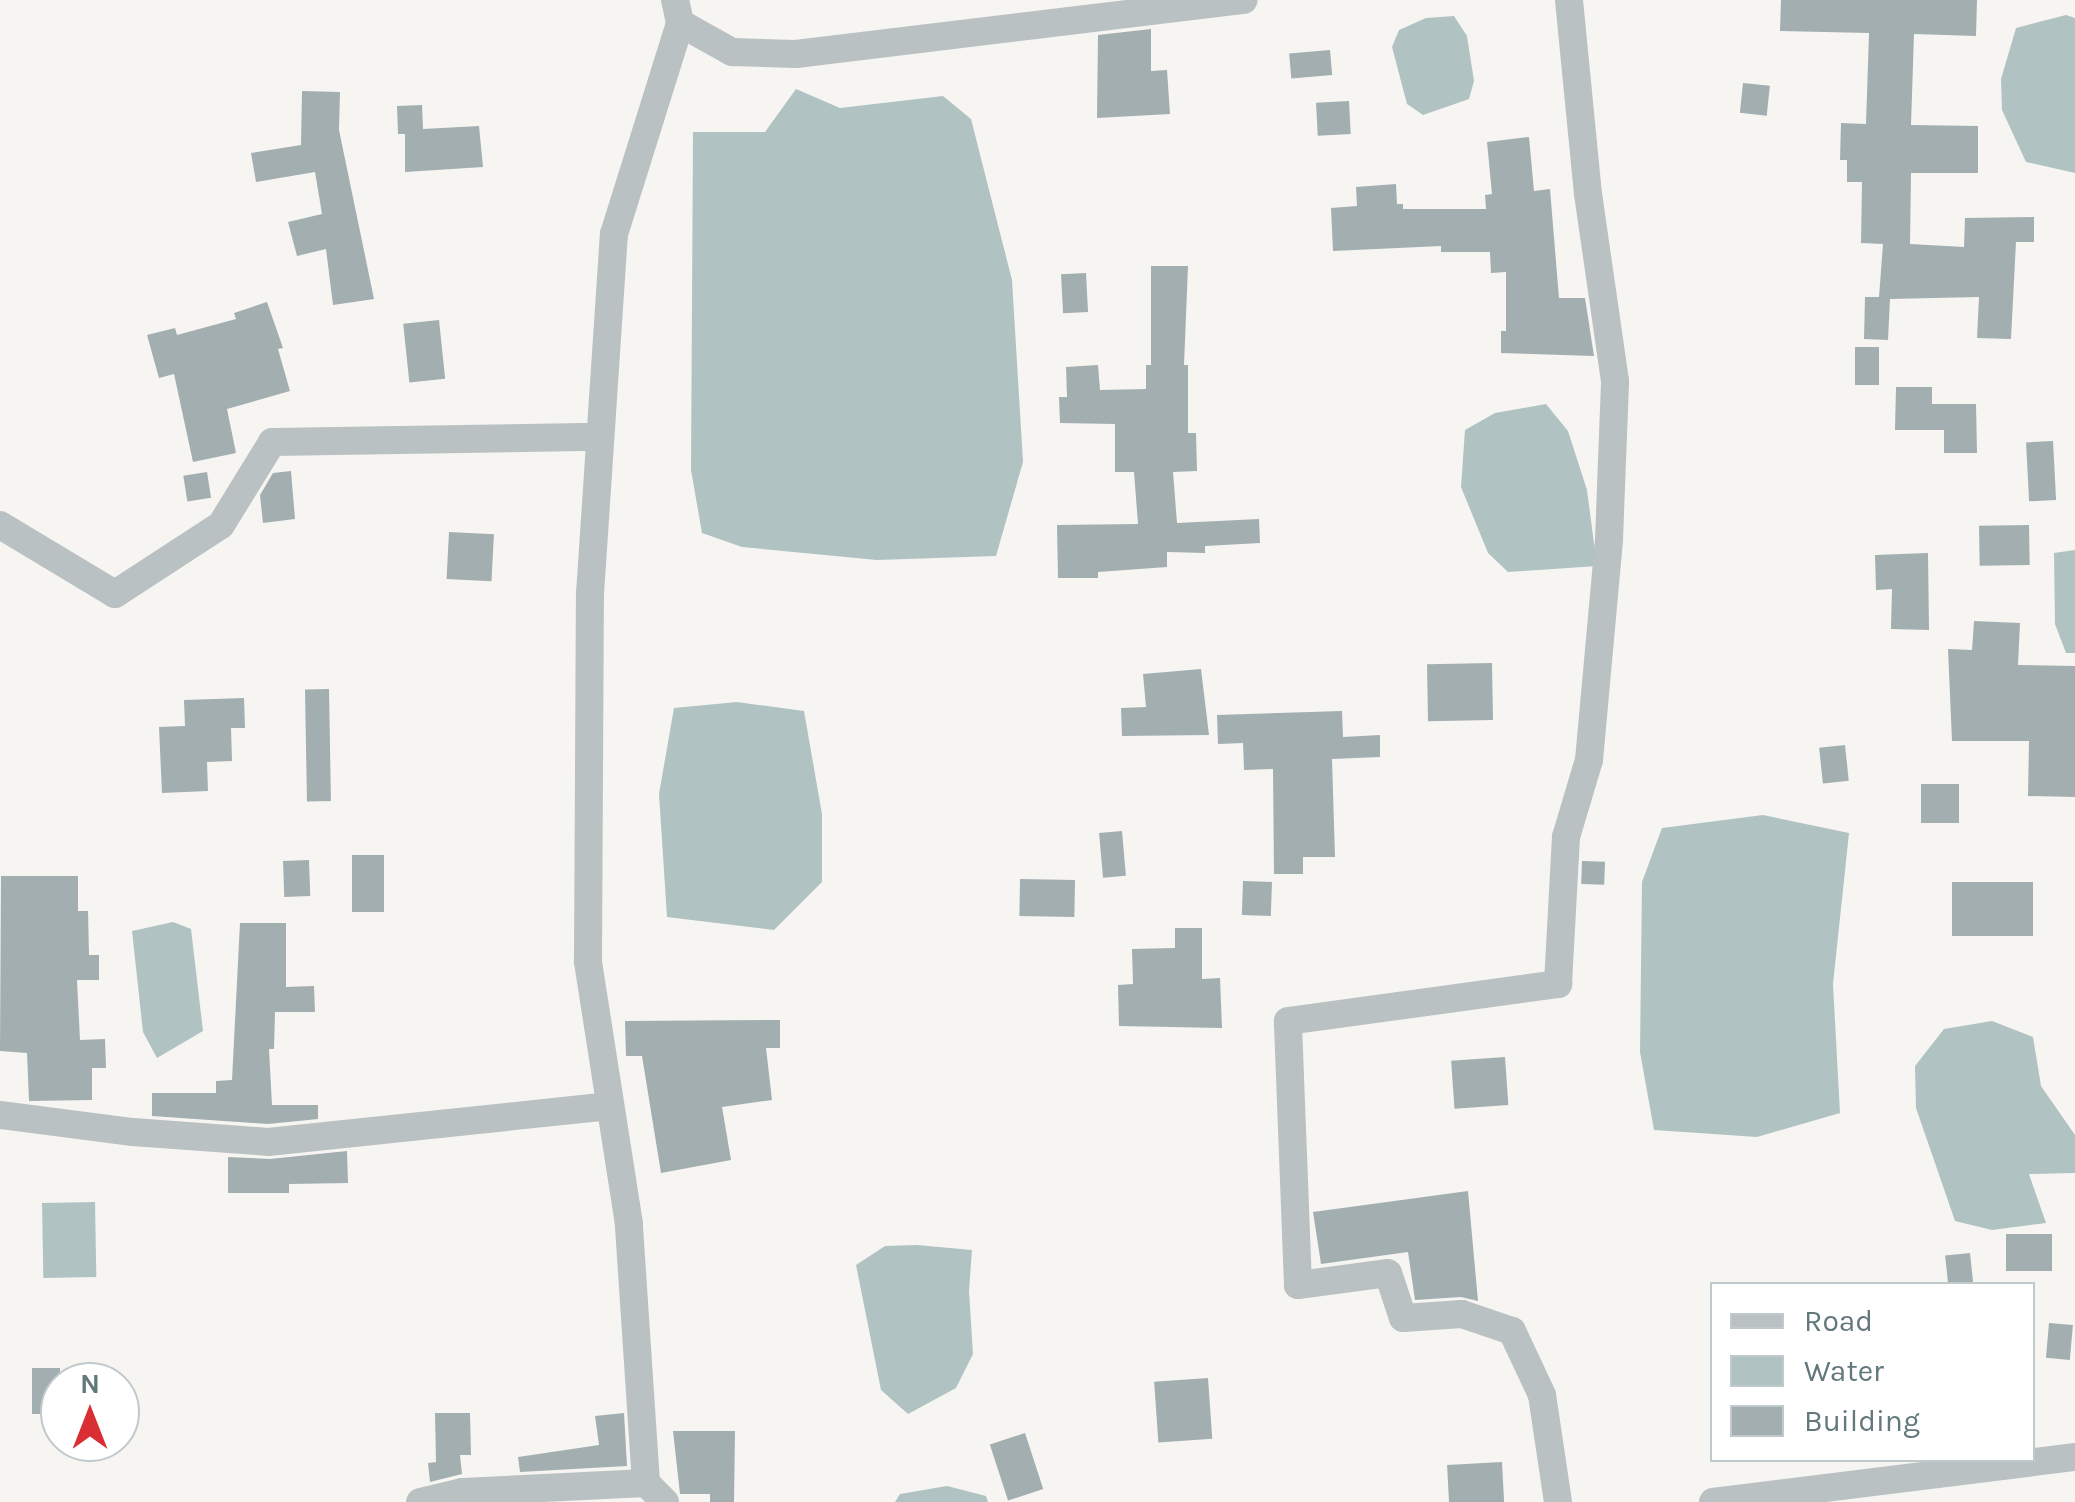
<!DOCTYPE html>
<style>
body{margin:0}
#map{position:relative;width:2075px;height:1502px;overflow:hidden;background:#f6f5f2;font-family:Karla,sans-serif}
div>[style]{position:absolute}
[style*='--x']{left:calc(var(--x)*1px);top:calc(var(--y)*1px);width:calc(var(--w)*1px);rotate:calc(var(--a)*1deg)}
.water>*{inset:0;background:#b1c2c3;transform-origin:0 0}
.building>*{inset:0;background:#a3aeb1;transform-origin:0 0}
.street>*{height:28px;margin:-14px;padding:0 14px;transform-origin:14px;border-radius:14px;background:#bac1c2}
span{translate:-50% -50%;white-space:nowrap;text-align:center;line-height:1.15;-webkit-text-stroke:10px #fff;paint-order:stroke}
.legend{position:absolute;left:1710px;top:1282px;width:325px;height:180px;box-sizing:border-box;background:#fff;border:2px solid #c0c9cb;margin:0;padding:12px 18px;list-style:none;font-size:30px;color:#62787c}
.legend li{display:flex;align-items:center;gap:20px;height:50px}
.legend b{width:50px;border:2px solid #c0c9cb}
.north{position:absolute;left:40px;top:1362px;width:100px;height:100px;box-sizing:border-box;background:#fff;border:2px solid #c0c9cb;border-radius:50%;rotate:0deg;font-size:28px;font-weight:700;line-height:40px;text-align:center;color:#62787c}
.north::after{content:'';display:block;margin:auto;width:35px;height:45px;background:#d92f34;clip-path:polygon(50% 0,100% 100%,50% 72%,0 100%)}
</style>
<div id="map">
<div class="water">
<div style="clip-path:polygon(2066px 15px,2075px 18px,2075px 173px,2026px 162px,2002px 110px,2001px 79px,2016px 28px)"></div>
<div style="clip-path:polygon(1454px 16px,1467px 36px,1474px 81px,1469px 99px,1423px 115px,1407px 104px,1392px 47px,1399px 30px,1426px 18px)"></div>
<div style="clip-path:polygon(796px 89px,840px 108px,943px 96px,971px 119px,1012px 280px,1023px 462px,996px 556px,877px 560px,742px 547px,702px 533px,691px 470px,693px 132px,765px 132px)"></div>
<div style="clip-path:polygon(1546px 404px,1568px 431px,1587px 490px,1597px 566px,1508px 572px,1488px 553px,1461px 487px,1465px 430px,1495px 413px)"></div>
<div style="clip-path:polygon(2075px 550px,2075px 653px,2066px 653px,2055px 624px,2054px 553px)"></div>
<div style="clip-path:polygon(737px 702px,804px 711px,822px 814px,822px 882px,774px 930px,667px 917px,659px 794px,674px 708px)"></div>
<div style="clip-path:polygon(1763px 815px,1849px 833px,1833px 984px,1840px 1113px,1757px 1137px,1654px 1130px,1640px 1052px,1642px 882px,1662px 828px)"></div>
<div style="clip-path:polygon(173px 922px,191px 929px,203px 1031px,157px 1058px,143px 1032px,132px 931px)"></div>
<div style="clip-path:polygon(1992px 1021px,2033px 1037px,2041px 1086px,2075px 1135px,2075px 1173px,2029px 1174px,2046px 1223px,1992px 1230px,1955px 1221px,1916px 1108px,1915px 1066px,1944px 1029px)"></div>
<div style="left:95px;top:1202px;width:75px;height:53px;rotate:89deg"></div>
<div style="clip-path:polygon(917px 1245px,972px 1250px,969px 1291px,973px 1354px,956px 1388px,908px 1414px,881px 1390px,856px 1265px,885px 1246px)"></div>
<div style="clip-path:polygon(947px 1486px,986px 1496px,988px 1502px,895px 1502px,900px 1494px)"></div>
</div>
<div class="building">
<div style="clip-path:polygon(1781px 0,1977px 0,1976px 36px,1914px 34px,1911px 125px,1978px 126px,1978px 173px,1911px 173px,1910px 244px,1964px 247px,1965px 218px,2034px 217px,2034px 242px,2016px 242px,2011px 339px,1977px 338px,1979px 297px,1890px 299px,1888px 340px,1864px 339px,1865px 297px,1879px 297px,1883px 244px,1861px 243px,1862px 182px,1847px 182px,1847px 160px,1840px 160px,1841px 123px,1866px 124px,1869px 33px,1780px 31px)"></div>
<div style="clip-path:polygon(1151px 29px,1151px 71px,1167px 70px,1170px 114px,1097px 118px,1098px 35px)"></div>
<div style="left:1330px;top:50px;width:25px;height:41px;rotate:85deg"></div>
<div style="left:1743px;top:83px;width:27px;height:30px;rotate:6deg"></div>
<div style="clip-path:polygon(302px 91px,340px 92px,339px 130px,374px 299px,333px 305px,326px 249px,297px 256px,288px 222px,322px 214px,315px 172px,256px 182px,251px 153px,301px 145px)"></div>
<div style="left:1349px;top:101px;width:33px;height:33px;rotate:87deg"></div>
<div style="clip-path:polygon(422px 105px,423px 129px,479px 126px,483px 167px,405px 172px,405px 134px,398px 134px,397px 106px)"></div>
<div style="clip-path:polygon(1529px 137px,1534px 191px,1550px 189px,1559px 298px,1585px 298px,1594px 356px,1501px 353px,1501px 331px,1506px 331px,1506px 272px,1491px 273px,1490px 252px,1441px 252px,1441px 246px,1333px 251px,1331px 208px,1357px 206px,1356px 187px,1396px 184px,1397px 204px,1403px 204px,1403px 209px,1486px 209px,1485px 195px,1492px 194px,1487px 142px)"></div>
<div style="clip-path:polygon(1151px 266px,1188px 266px,1184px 365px,1188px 365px,1188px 433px,1196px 433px,1197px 471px,1173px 472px,1177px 523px,1259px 519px,1260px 543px,1205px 546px,1205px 553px,1167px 552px,1167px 567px,1098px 572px,1098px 578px,1058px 578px,1057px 525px,1138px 524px,1134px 472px,1115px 472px,1115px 424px,1060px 423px,1059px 397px,1067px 397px,1066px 367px,1098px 365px,1100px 390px,1146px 389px,1146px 365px,1151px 365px)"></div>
<div style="left:1086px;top:273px;width:39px;height:25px;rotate:87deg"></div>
<div style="clip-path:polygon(267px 302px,283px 348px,278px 349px,290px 391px,227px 409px,236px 453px,193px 462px,174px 374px,159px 378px,147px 335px,175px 328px,177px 335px,236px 319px,234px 313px)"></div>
<div style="left:439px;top:320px;width:59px;height:36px;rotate:84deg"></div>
<div style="left:1855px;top:347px;width:24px;height:38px"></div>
<div style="clip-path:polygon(1896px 387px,1932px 387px,1932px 404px,1976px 404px,1977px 453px,1944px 453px,1944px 430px,1895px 430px)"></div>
<div style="left:2053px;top:441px;width:59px;height:27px;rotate:87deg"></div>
<div style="clip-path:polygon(291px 471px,295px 519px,263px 523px,260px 495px,273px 473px)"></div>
<div style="left:207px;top:472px;width:26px;height:24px;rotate:81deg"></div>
<div style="left:2029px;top:525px;width:40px;height:50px;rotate:89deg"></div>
<div style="left:449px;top:532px;width:45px;height:47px;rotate:3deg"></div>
<div style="clip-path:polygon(1928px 553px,1929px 630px,1891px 629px,1892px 589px,1876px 590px,1875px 555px)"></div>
<div style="clip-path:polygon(1974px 621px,2020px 623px,2018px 665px,2075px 666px,2075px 797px,2028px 796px,2029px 741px,1952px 741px,1948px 649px,1972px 650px)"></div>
<div style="left:1492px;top:663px;width:57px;height:65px;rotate:89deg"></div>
<div style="clip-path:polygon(1201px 669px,1209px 735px,1122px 736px,1121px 708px,1146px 707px,1143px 674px)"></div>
<div style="left:329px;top:689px;width:112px;height:24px;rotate:89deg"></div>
<div style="clip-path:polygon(244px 698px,245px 728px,231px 728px,232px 761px,207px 762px,208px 791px,162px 793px,159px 727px,185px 726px,184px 700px)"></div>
<div style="clip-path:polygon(1342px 711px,1343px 737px,1380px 735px,1380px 757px,1332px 759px,1335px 857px,1303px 857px,1303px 874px,1274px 874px,1273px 769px,1244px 770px,1243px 743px,1218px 744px,1217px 715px)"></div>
<div style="left:1845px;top:745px;width:36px;height:26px;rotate:84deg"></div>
<div style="left:1921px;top:784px;width:38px;height:39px"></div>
<div style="left:1122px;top:831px;width:45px;height:23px;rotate:85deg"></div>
<div style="left:352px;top:855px;width:32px;height:57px"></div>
<div style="left:309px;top:860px;width:36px;height:26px;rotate:88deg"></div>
<div style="left:1582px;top:861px;width:23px;height:23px;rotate:2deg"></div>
<div style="clip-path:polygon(1px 876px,78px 876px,78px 911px,88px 911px,89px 955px,99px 955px,99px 980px,77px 980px,80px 1040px,105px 1039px,106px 1068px,92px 1068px,92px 1100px,29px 1101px,27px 1053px,0 1051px)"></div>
<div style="left:1020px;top:879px;width:55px;height:37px;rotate:1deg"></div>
<div style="left:1243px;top:881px;width:29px;height:34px;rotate:2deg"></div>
<div style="left:2033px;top:882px;width:54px;height:81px;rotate:90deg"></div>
<div style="clip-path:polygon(240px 923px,286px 923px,286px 987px,314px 986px,315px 1012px,275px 1012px,274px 1049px,269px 1049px,272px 1105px,318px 1105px,318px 1119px,268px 1124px,152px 1116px,152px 1093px,216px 1093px,216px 1081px,232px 1080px)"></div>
<div style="clip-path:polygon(1175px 928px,1202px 928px,1202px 979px,1220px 978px,1222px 1028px,1119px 1026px,1118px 985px,1133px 984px,1132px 949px,1175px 948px)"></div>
<div style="clip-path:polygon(780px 1020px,780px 1048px,766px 1048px,772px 1100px,722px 1107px,731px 1160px,661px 1173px,642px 1056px,626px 1056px,625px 1021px)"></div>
<div style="left:1505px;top:1057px;width:48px;height:54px;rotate:86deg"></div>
<div style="clip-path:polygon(347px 1151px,348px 1183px,289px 1184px,289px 1193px,228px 1193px,228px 1157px,270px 1159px)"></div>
<div style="clip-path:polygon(1468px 1191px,1478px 1301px,1461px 1297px,1415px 1300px,1408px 1252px,1321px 1264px,1313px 1212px)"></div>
<div style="left:2052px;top:1234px;width:37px;height:46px;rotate:90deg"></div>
<div style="left:1970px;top:1253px;width:31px;height:25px;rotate:84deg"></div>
<div style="left:2049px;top:1323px;width:24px;height:35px;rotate:5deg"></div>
<div style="left:60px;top:1368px;width:46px;height:28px;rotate:90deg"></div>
<div style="left:1208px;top:1378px;width:61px;height:54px;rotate:86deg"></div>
<div style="clip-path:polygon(435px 1413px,470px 1413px,471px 1455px,460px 1455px,462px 1474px,430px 1482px,428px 1463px,436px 1462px)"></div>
<div style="clip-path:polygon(624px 1413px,627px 1466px,520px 1472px,518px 1457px,599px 1445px,595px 1416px)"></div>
<div style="clip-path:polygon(673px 1431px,735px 1431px,734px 1502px,710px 1502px,710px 1494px,680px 1494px)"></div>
<div style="left:1025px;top:1433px;width:59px;height:37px;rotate:72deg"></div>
<div style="left:1502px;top:1462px;width:40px;height:55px;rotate:87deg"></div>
</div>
<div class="street">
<div style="--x:680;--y:23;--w:60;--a:29.1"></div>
<div style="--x:732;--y:52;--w:64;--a:1.8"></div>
<div style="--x:796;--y:54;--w:451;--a:-6.9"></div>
<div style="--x:0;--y:525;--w:134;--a:31"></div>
<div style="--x:115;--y:594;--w:126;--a:-33.1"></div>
<div style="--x:221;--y:525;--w:97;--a:-58.4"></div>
<div style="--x:272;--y:442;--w:328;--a:-0.9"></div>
<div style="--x:0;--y:1115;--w:134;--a:7.3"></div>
<div style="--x:133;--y:1132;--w:135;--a:4.2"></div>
<div style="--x:268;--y:1142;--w:344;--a:-6"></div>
<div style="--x:646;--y:1483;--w:27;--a:45"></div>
<div style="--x:420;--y:1502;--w:43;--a:-13.4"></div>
<div style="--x:462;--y:1492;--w:184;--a:-2.8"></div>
<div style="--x:646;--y:1483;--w:260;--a:-93.8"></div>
<div style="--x:629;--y:1224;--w:266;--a:-98.9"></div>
<div style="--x:588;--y:961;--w:367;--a:-89.7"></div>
<div style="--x:590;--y:594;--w:361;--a:-86.2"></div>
<div style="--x:614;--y:234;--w:221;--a:-72.6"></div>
<div style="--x:680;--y:23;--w:24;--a:-102"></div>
<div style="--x:1558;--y:1502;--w:108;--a:-98.5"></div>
<div style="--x:1542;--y:1395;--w:71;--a:-115.1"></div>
<div style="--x:1512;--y:1331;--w:53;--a:-161.2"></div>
<div style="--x:1462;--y:1314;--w:59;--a:176.1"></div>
<div style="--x:1403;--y:1318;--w:47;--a:-108.4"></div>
<div style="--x:1388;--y:1273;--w:91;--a:172.4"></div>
<div style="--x:1298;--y:1285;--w:264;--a:-92.2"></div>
<div style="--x:1288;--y:1021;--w:273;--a:-7.8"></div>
<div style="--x:1558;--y:984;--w:147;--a:-86.9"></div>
<div style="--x:1566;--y:837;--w:80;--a:-73.4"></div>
<div style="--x:1589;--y:760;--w:222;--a:-84.8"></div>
<div style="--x:1609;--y:539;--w:158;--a:-87.8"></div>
<div style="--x:1615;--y:381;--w:189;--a:-98.2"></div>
<div style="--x:1588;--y:194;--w:195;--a:-95.6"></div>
<div style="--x:1713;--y:1502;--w:365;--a:-7.1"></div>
</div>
<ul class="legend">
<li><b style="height:12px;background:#bac1c2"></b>Road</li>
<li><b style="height:28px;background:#b1c2c3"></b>Water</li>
<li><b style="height:28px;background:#a3aeb1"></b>Building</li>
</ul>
<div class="north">N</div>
</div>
